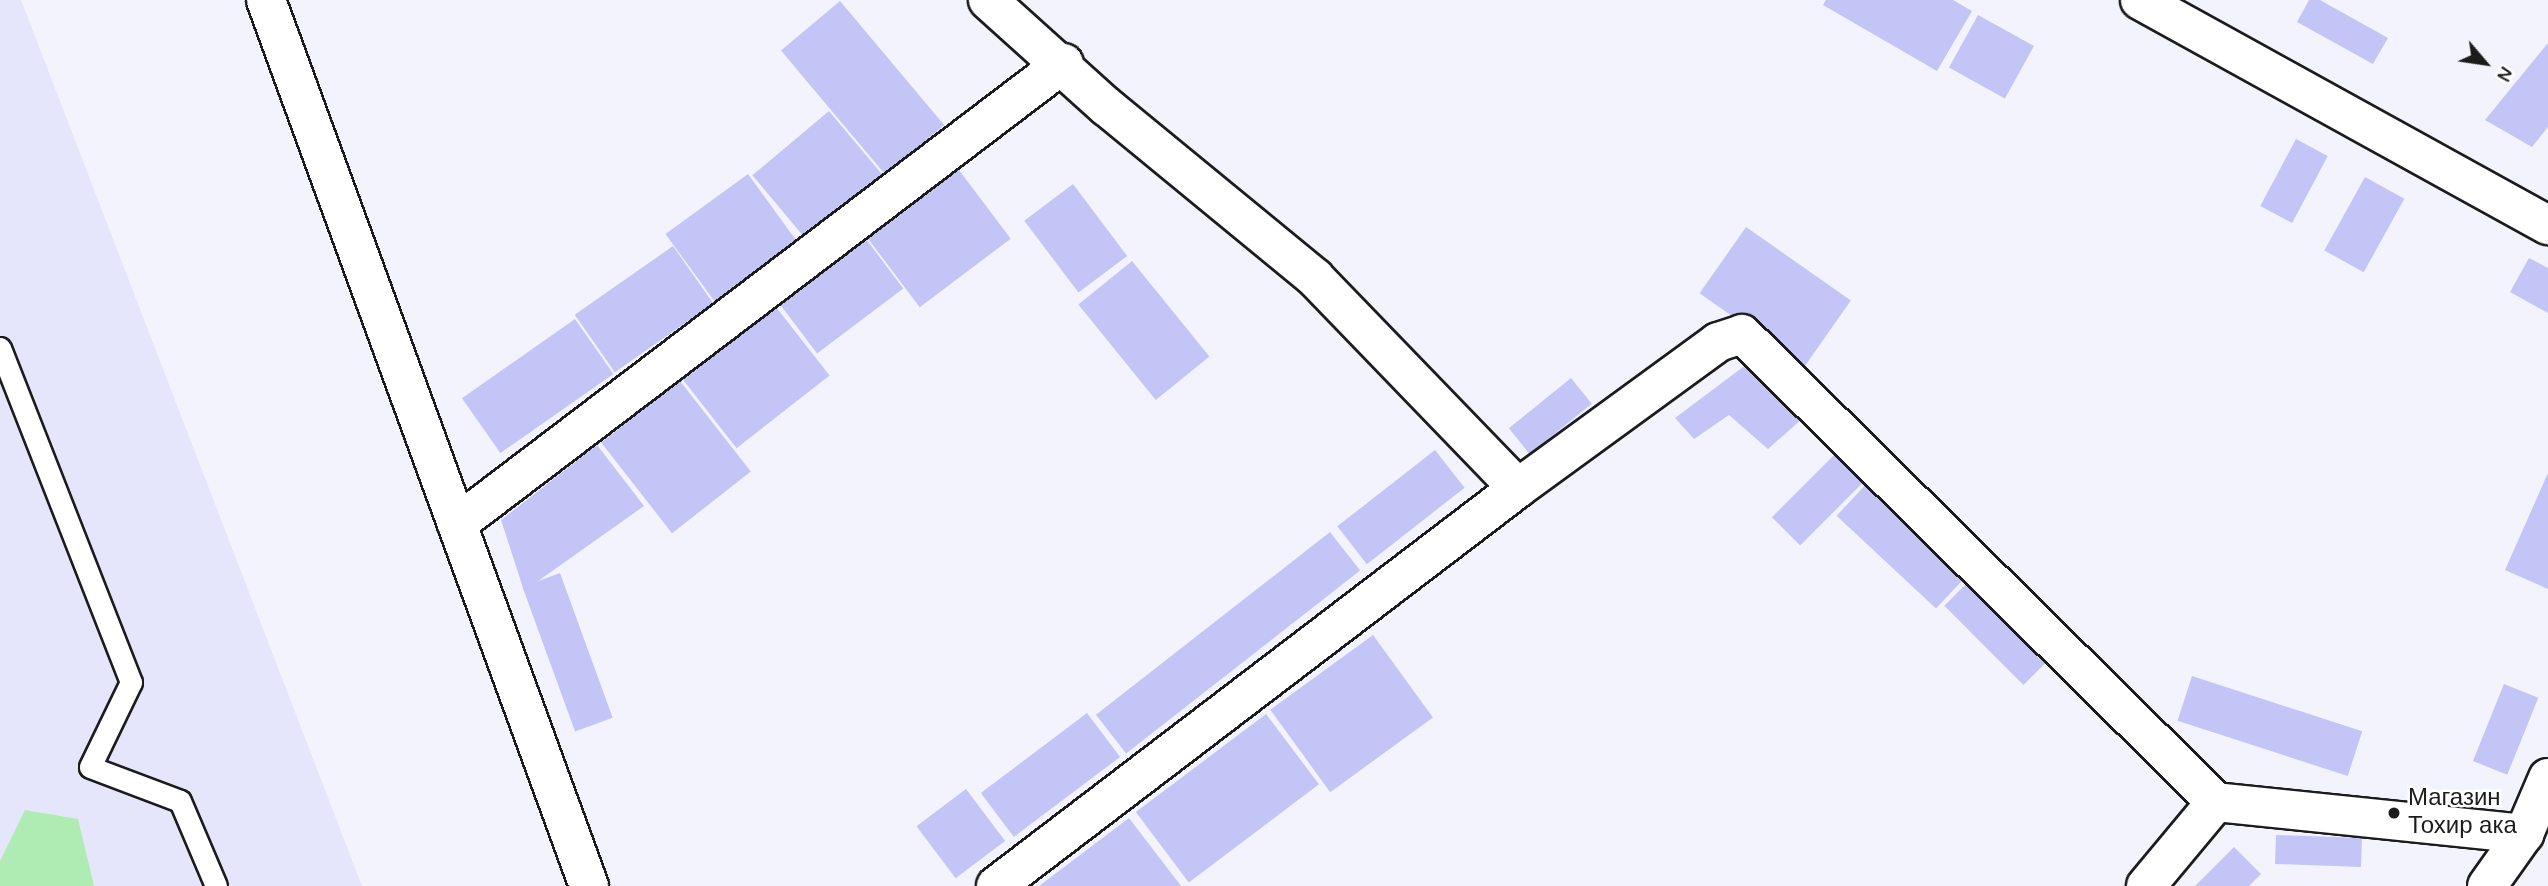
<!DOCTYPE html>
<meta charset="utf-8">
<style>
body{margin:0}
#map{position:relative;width:2548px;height:886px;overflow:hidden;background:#f3f3fd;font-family:Mynerve,sans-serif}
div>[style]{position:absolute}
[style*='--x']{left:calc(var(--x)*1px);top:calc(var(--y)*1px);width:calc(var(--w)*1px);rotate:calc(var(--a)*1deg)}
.built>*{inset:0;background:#e5e5fb}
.green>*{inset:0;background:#afecb3}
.building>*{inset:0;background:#c3c5f7;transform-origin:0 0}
.roads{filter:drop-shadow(2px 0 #1c1c1c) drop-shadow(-2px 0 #1c1c1c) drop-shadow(0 2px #1c1c1c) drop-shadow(0 -2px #1c1c1c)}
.service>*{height:21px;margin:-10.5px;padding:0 10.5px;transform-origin:10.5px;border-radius:10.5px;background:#fff}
.minor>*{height:38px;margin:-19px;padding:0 19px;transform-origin:19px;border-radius:19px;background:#fff}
.secondary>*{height:38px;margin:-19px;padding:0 19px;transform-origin:19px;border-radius:19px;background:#fff}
.dots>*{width:19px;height:19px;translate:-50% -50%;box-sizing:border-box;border:4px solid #fff;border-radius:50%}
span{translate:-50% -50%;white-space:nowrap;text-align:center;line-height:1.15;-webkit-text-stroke:5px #fff;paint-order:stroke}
.poi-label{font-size:24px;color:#1c1c1c}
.left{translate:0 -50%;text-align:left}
.north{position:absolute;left:2450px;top:28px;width:70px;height:70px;-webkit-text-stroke:5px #fff;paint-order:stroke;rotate:119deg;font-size:19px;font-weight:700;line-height:28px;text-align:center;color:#1c1c1c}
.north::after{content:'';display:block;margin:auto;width:24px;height:32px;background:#1c1c1c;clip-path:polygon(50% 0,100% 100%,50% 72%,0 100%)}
</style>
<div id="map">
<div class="built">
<div style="clip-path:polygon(0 0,21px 0,362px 886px,0 886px)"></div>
</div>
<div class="green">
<div style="clip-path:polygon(25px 810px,78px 819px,94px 886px,0 886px,0 861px)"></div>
</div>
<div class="building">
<div style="clip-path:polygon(1826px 0,1953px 0,1972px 11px,1937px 71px,1823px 5px)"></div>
<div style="clip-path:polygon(2309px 0,2320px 0,2388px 38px,2373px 64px,2297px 22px)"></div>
<div style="left:840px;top:1px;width:162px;height:77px;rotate:50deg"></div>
<div style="left:1978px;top:15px;width:64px;height:60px;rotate:29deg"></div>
<div style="clip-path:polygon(2548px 43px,2548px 127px,2532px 147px,2485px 120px)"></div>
<div style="left:829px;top:111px;width:86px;height:100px;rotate:50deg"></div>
<div style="left:2296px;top:139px;width:36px;height:76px;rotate:28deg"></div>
<div style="left:959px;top:170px;width:86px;height:114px;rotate:53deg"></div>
<div style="left:748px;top:174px;width:83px;height:102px;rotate:54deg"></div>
<div style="left:2365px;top:177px;width:45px;height:84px;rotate:29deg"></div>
<div style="left:1073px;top:184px;width:90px;height:61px;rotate:53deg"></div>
<div style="left:1746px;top:227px;width:128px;height:81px;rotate:35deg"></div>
<div style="left:866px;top:239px;width:62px;height:108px;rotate:53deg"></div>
<div style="left:673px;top:246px;width:70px;height:120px;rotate:55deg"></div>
<div style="clip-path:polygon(2529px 258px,2548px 268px,2548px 313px,2510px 292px)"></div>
<div style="left:1132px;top:261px;width:123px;height:69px;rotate:51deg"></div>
<div style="left:776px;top:307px;width:87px;height:118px;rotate:52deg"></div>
<div style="left:575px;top:319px;width:67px;height:138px;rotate:55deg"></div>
<div style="clip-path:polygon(1747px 364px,1803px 418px,1768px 449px,1729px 415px,1694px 439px,1675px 418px)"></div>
<div style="left:1571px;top:378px;width:33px;height:80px;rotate:51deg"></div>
<div style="left:680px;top:381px;width:115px;height:100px;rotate:52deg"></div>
<div style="clip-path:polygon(597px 445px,644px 506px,524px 591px,501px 520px)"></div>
<div style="left:1435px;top:450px;width:48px;height:124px;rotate:52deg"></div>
<div style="left:1839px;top:450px;width:40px;height:95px;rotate:45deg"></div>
<div style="clip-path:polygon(2548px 473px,2548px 589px,2505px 570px)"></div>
<div style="left:1870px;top:480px;width:136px;height:49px;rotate:43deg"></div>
<div style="left:1330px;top:532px;width:49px;height:297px;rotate:52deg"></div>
<div style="left:560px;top:573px;width:154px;height:40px;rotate:70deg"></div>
<div style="left:1974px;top:576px;width:112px;height:42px;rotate:45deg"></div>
<div style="left:1373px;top:635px;width:102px;height:127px;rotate:54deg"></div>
<div style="left:2192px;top:676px;width:179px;height:47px;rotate:18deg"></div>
<div style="left:2504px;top:684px;width:37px;height:83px;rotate:22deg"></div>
<div style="left:1087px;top:713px;width:55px;height:133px;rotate:53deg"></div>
<div style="left:1266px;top:714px;width:88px;height:163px;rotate:53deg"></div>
<div style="left:966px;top:789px;width:65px;height:62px;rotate:53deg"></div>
<div style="clip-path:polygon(1129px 818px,1181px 886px,1039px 886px)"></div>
<div style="left:2276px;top:835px;width:86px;height:29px;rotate:2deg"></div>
<div style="clip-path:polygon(2234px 847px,2261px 874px,2249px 886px,2195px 886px)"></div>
</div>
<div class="roads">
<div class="service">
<div style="--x:0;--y:348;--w:359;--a:68.6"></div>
<div style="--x:131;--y:682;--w:94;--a:115.8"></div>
<div style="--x:90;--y:767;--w:96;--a:20.7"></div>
<div style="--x:180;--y:801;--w:92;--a:67"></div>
</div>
<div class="minor">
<div style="--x:266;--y:0;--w:943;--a:69.97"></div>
<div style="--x:988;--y:0;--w:160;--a:42"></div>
<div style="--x:1107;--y:107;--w:269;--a:39.4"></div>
<div style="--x:1315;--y:278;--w:292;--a:46"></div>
<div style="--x:457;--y:524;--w:762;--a:-37.22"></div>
<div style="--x:996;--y:886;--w:656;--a:-37.32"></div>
<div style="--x:1518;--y:488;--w:248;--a:-36.1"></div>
<div style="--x:1718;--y:342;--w:25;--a:-18"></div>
<div style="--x:1742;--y:334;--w:666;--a:44.64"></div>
<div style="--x:2146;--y:886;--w:109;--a:-50.2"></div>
<div style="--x:2216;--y:802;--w:310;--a:5.9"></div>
<div style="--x:2487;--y:886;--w:64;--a:-54.6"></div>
<div style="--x:2524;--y:834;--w:61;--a:-66.8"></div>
</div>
<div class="secondary">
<div style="--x:2140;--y:0;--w:466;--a:28.9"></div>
</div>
</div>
<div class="dots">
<div style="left:2394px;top:813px;background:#1c1c1c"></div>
</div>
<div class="poi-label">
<span class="left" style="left:2408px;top:813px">Магазин<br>Тохир ака</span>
</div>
<div class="north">N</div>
</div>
